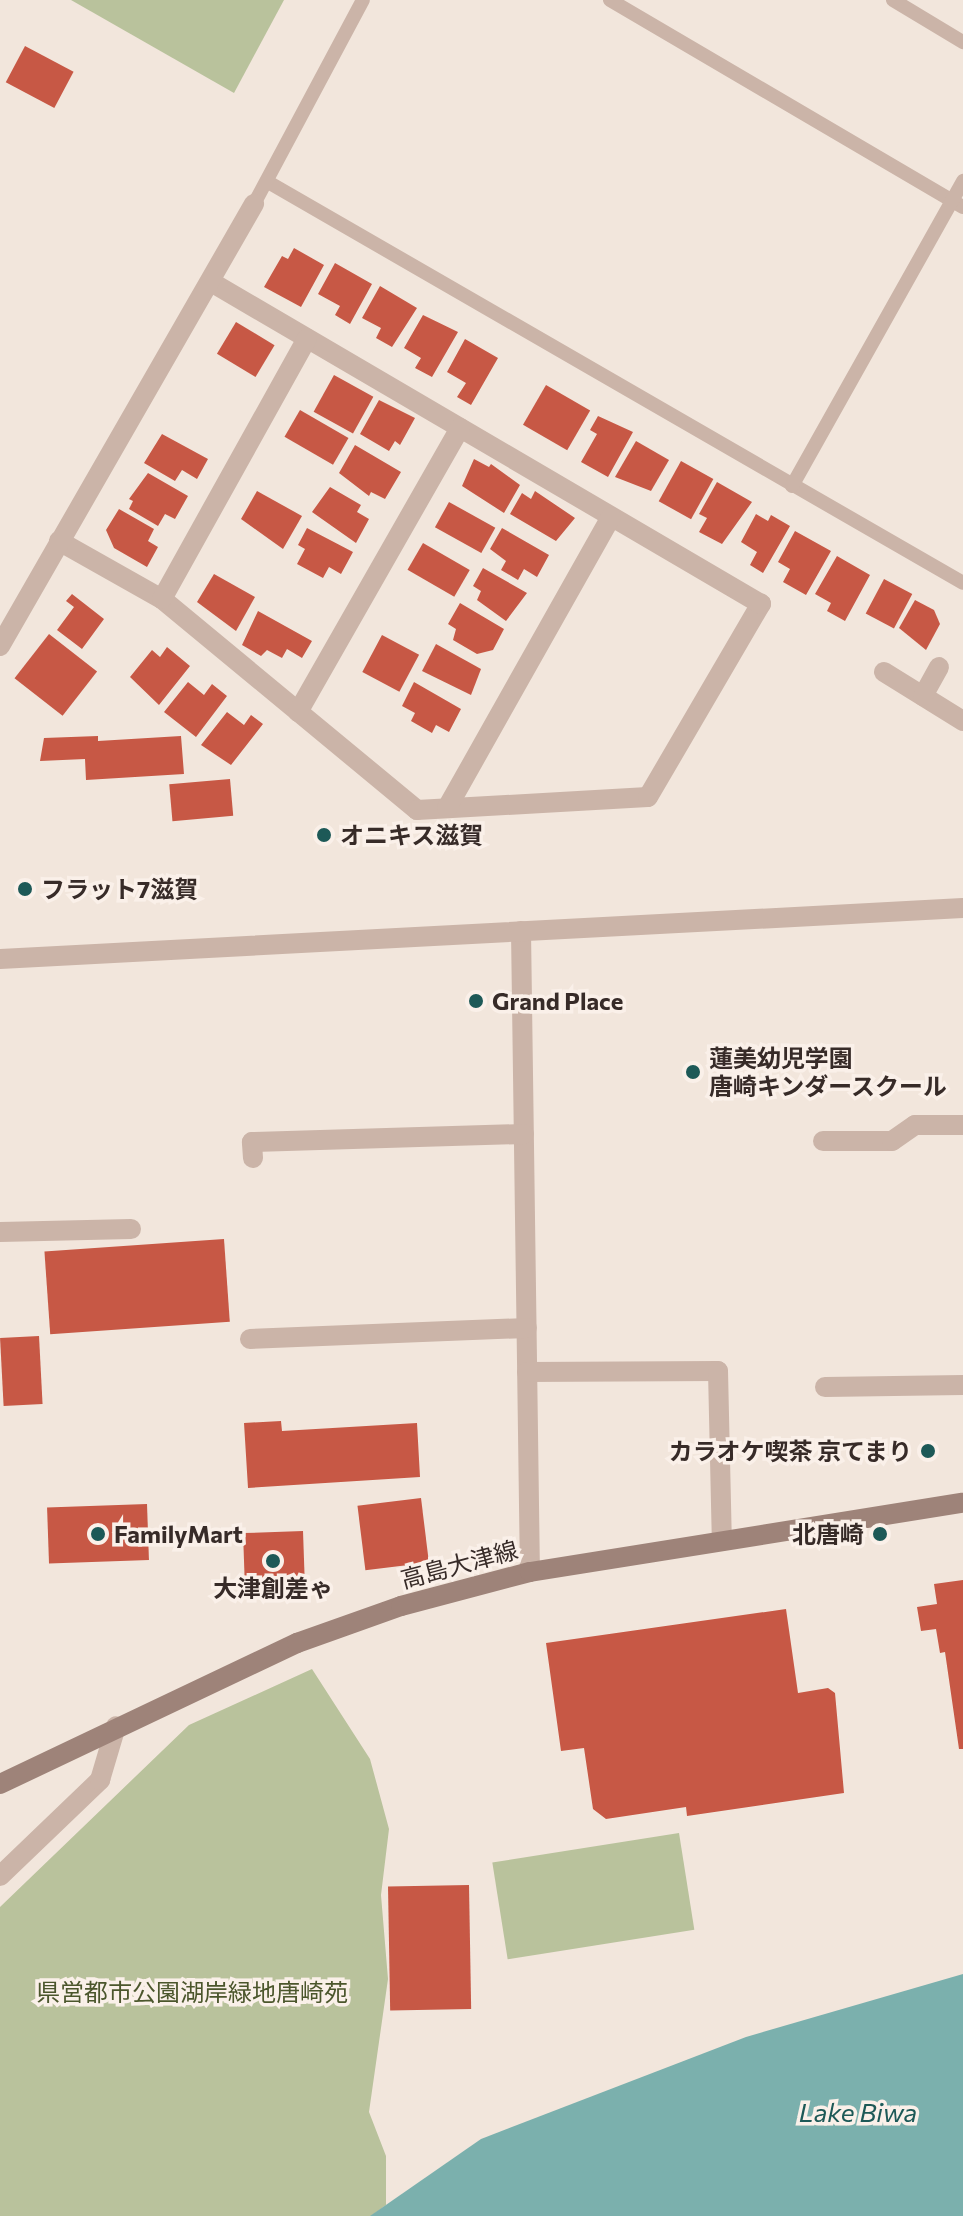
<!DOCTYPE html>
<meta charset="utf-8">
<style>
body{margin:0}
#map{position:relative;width:963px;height:2216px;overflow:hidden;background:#f2e6dc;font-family:Commissioner,"Noto Sans JP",sans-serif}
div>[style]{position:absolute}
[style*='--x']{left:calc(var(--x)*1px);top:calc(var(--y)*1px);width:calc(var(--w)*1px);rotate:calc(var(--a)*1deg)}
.green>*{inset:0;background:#b9c29c;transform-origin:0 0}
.water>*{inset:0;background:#7bb0ad}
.building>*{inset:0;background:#c75845;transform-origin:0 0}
.lane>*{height:14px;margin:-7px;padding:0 7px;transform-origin:7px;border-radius:7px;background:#cbb4a8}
.street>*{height:20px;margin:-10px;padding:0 10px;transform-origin:10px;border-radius:10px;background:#cbb4a8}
.secondary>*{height:20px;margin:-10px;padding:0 10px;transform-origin:10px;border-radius:10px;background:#9e8379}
.dots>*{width:22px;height:22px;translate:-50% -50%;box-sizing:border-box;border:4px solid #faf0e9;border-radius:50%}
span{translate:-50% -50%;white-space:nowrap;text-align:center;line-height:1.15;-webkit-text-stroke:7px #faf0e9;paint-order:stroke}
.poi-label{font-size:24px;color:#372b28;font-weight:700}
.left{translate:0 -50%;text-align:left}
.right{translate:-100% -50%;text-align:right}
.street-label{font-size:24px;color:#372b28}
.park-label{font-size:24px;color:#4b562c}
.water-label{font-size:26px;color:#1d5957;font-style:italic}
</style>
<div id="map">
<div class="green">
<div style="clip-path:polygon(71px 0,284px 0,234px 93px)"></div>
<div style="clip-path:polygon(312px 1669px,370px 1759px,389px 1829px,381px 1895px,388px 1979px,369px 2112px,386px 2156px,386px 2205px,371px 2216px,0 2216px,0 1907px,189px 1725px)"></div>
<div style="left:679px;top:1833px;width:98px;height:189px;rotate:81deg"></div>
</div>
<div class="water">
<div style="clip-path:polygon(963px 1974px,963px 2216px,370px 2216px,481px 2139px,746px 2037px)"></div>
</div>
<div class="building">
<div style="left:25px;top:46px;width:55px;height:41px;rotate:28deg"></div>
<div style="clip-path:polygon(294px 248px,324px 265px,301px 307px,264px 287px,282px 256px,288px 259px)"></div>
<div style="clip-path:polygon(335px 263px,372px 284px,350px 324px,335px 315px,340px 306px,318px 294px)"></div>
<div style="clip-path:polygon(380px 286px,417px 308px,392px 347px,376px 338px,381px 328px,362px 318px)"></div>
<div style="clip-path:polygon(423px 315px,458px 332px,432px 377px,415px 368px,421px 358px,404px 348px)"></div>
<div style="left:236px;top:322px;width:45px;height:37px;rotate:31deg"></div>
<div style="clip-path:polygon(465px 339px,498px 358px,471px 405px,457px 397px,466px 383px,447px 372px)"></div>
<div style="left:334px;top:375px;width:45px;height:42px;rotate:29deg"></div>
<div style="left:546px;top:385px;width:51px;height:46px;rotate:30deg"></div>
<div style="clip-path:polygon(379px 400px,415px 418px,400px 445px,395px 441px,389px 451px,360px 434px)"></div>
<div style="left:300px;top:410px;width:56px;height:31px;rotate:30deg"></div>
<div style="clip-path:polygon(598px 416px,633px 432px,608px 477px,581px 462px,597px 434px,590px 430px)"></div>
<div style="clip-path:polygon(162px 434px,208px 459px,197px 479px,182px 470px,175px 481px,144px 463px)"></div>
<div style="clip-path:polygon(636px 441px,669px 460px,651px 491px,615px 477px)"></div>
<div style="clip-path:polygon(355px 445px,401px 472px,385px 499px,371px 492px,369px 496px,339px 473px)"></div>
<div style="clip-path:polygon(474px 459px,489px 467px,491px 464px,520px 485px,504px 513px,462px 486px)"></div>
<div style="left:681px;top:461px;width:37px;height:46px;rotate:29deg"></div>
<div style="clip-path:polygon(148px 473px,188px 496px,175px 519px,165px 514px,158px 526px,129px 509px,133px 501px,129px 499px)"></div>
<div style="clip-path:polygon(717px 482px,752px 502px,722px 544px,699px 532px,707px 518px,699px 514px)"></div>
<div style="clip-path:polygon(330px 487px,361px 505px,357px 512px,369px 519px,356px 543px,312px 512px)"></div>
<div style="clip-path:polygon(257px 491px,302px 516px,283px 549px,241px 519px)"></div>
<div style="clip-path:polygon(535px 491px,575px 518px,556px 541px,510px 514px,522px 493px,531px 499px)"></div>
<div style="left:449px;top:502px;width:53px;height:29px;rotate:29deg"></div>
<div style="clip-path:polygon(119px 509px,154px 529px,148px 541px,158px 547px,147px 567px,114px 548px,106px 530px)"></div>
<div style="clip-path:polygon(756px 514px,768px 521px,771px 515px,790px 526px,763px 573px,750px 565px,757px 552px,741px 542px)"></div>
<div style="clip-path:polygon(307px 528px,353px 552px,341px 574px,329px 567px,323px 578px,297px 564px,305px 549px,298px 545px)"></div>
<div style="clip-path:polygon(502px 528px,549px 555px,537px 577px,524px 569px,518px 580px,501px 570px,506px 561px,490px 549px)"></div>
<div style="clip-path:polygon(795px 531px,831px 551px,806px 595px,783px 582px,790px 569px,778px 562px)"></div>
<div style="left:423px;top:543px;width:54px;height:31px;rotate:30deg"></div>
<div style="clip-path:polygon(837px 556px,870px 575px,845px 621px,827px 611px,831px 603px,815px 594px)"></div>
<div style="clip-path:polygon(483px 568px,527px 593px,506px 621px,477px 600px,481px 591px,473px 586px)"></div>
<div style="clip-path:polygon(214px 574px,255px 597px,236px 631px,197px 602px)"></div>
<div style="left:884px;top:579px;width:32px;height:39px;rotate:28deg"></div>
<div style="clip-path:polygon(72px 594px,104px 619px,82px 649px,57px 630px,74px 607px,66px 601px)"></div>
<div style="clip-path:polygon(915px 600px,934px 610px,940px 624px,926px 650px,899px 628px)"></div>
<div style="clip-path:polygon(460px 603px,504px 629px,493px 650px,477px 654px,453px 640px,456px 629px,448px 624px)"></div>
<div style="clip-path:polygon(258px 611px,312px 641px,302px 658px,287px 649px,282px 658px,267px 650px,261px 656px,242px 645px)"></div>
<div style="left:49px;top:634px;width:61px;height:56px;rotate:38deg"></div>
<div style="left:382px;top:635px;width:42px;height:42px;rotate:28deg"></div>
<div style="clip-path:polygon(436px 644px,481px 669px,471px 695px,422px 671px)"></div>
<div style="clip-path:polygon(167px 647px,190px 666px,159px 705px,130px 677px,152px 650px,160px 657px)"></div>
<div style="clip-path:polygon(188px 682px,204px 695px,212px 684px,227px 696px,196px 737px,164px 712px)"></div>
<div style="clip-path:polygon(414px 682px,461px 709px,449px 732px,436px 725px,432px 733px,411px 721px,415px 713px,402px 706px)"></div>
<div style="clip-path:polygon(227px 712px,244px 725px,251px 715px,263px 724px,231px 765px,201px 745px)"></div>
<div style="clip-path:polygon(98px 736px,98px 741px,181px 736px,184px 774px,86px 780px,85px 759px,40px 761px,44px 738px)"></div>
<div style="left:230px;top:779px;width:37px;height:61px;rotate:85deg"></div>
<div style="left:224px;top:1239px;width:83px;height:180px;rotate:86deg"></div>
<div style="left:39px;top:1336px;width:68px;height:39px;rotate:87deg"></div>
<div style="clip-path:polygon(281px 1421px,282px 1431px,417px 1423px,420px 1477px,248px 1488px,244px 1423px)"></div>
<div style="left:421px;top:1498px;width:65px;height:64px;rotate:83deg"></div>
<div style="left:147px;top:1504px;width:56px;height:100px;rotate:88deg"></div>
<div style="left:303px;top:1531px;width:49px;height:60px;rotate:88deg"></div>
<div style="clip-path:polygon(963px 1580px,963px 1749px,959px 1749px,945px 1652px,940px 1653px,936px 1629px,921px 1631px,917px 1607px,937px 1604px,934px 1584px)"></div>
<div style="clip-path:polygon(786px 1609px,798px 1693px,828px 1688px,835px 1693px,844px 1793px,687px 1816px,686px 1807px,606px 1819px,593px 1809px,584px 1748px,561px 1751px,546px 1643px)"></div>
<div style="left:469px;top:1885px;width:124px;height:81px;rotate:89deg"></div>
</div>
<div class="lane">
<div style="--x:610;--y:0;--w:409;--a:30.4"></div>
<div style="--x:893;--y:0;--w:82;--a:31"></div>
<div style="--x:268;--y:182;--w:802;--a:29.98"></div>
<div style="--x:254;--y:204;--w:231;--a:-61.9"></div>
<div style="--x:792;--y:486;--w:350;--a:-60.7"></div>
</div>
<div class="street">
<div style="--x:59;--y:541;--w:118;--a:29.4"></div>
<div style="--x:162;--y:599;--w:331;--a:39.6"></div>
<div style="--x:417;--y:810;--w:231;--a:-3.2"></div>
<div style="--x:648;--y:797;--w:224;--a:-59.7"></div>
<div style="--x:761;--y:604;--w:637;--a:-149.65"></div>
<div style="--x:162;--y:599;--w:298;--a:-60.9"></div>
<div style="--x:0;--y:646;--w:510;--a:-60.12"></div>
<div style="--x:884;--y:672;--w:93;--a:31.8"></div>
<div style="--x:923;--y:696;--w:33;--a:-61"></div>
<div style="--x:298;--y:712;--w:327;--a:-60.3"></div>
<div style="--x:447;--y:808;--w:334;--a:-60.6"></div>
<div style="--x:521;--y:931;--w:641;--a:89.2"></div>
<div style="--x:0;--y:959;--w:964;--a:-3.03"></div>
<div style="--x:823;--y:1141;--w:69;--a:0"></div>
<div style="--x:892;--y:1141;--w:28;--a:-35"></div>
<div style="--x:915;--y:1125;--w:48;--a:0"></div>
<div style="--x:253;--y:1158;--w:16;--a:-94"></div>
<div style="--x:252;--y:1142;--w:272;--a:-1.7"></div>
<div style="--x:0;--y:1232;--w:131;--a:-1.3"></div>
<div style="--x:250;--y:1339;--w:277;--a:-2.3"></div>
<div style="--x:527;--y:1372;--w:191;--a:-0.3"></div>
<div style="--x:718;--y:1371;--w:170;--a:88.7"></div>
<div style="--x:825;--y:1387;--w:138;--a:-0.8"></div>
<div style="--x:0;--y:1876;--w:139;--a:-43.8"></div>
<div style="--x:100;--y:1780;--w:56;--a:-73.5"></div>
</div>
<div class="secondary">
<div style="--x:0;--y:1784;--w:329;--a:-25.4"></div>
<div style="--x:297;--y:1643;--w:110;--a:-19.6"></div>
<div style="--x:401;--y:1606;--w:133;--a:-14.8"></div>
<div style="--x:530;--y:1572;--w:438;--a:-9.1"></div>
</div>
<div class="dots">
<div style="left:324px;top:835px;background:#1d5957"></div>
<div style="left:25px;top:889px;background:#1d5957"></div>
<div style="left:476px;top:1001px;background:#1d5957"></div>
<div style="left:693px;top:1072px;background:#1d5957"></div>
<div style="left:928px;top:1451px;background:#1d5957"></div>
<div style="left:98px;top:1534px;background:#1d5957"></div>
<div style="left:880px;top:1534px;background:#1d5957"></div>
<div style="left:273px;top:1561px;background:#1d5957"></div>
</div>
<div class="poi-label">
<span class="left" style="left:340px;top:835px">オニキス滋賀</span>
<span class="left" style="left:41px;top:889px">フラット7滋賀</span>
<span class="left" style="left:492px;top:1001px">Grand Place</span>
<span class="left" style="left:709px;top:1072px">蓮美幼児学園<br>唐崎キンダースクール</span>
<span class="right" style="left:912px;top:1451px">カラオケ喫茶 京てまり</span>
<span class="left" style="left:114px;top:1534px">FamilyMart</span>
<span class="right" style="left:864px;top:1534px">北唐崎</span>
<span style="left:273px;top:1588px">大津創差ゃ</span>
</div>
<div class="street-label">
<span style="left:459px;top:1564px;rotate:-15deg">高島大津線</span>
</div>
<div class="park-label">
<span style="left:192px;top:1992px">県営都市公園湖岸緑地唐崎苑</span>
</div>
<div class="water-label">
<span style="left:858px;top:2112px">Lake Biwa</span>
</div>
</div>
